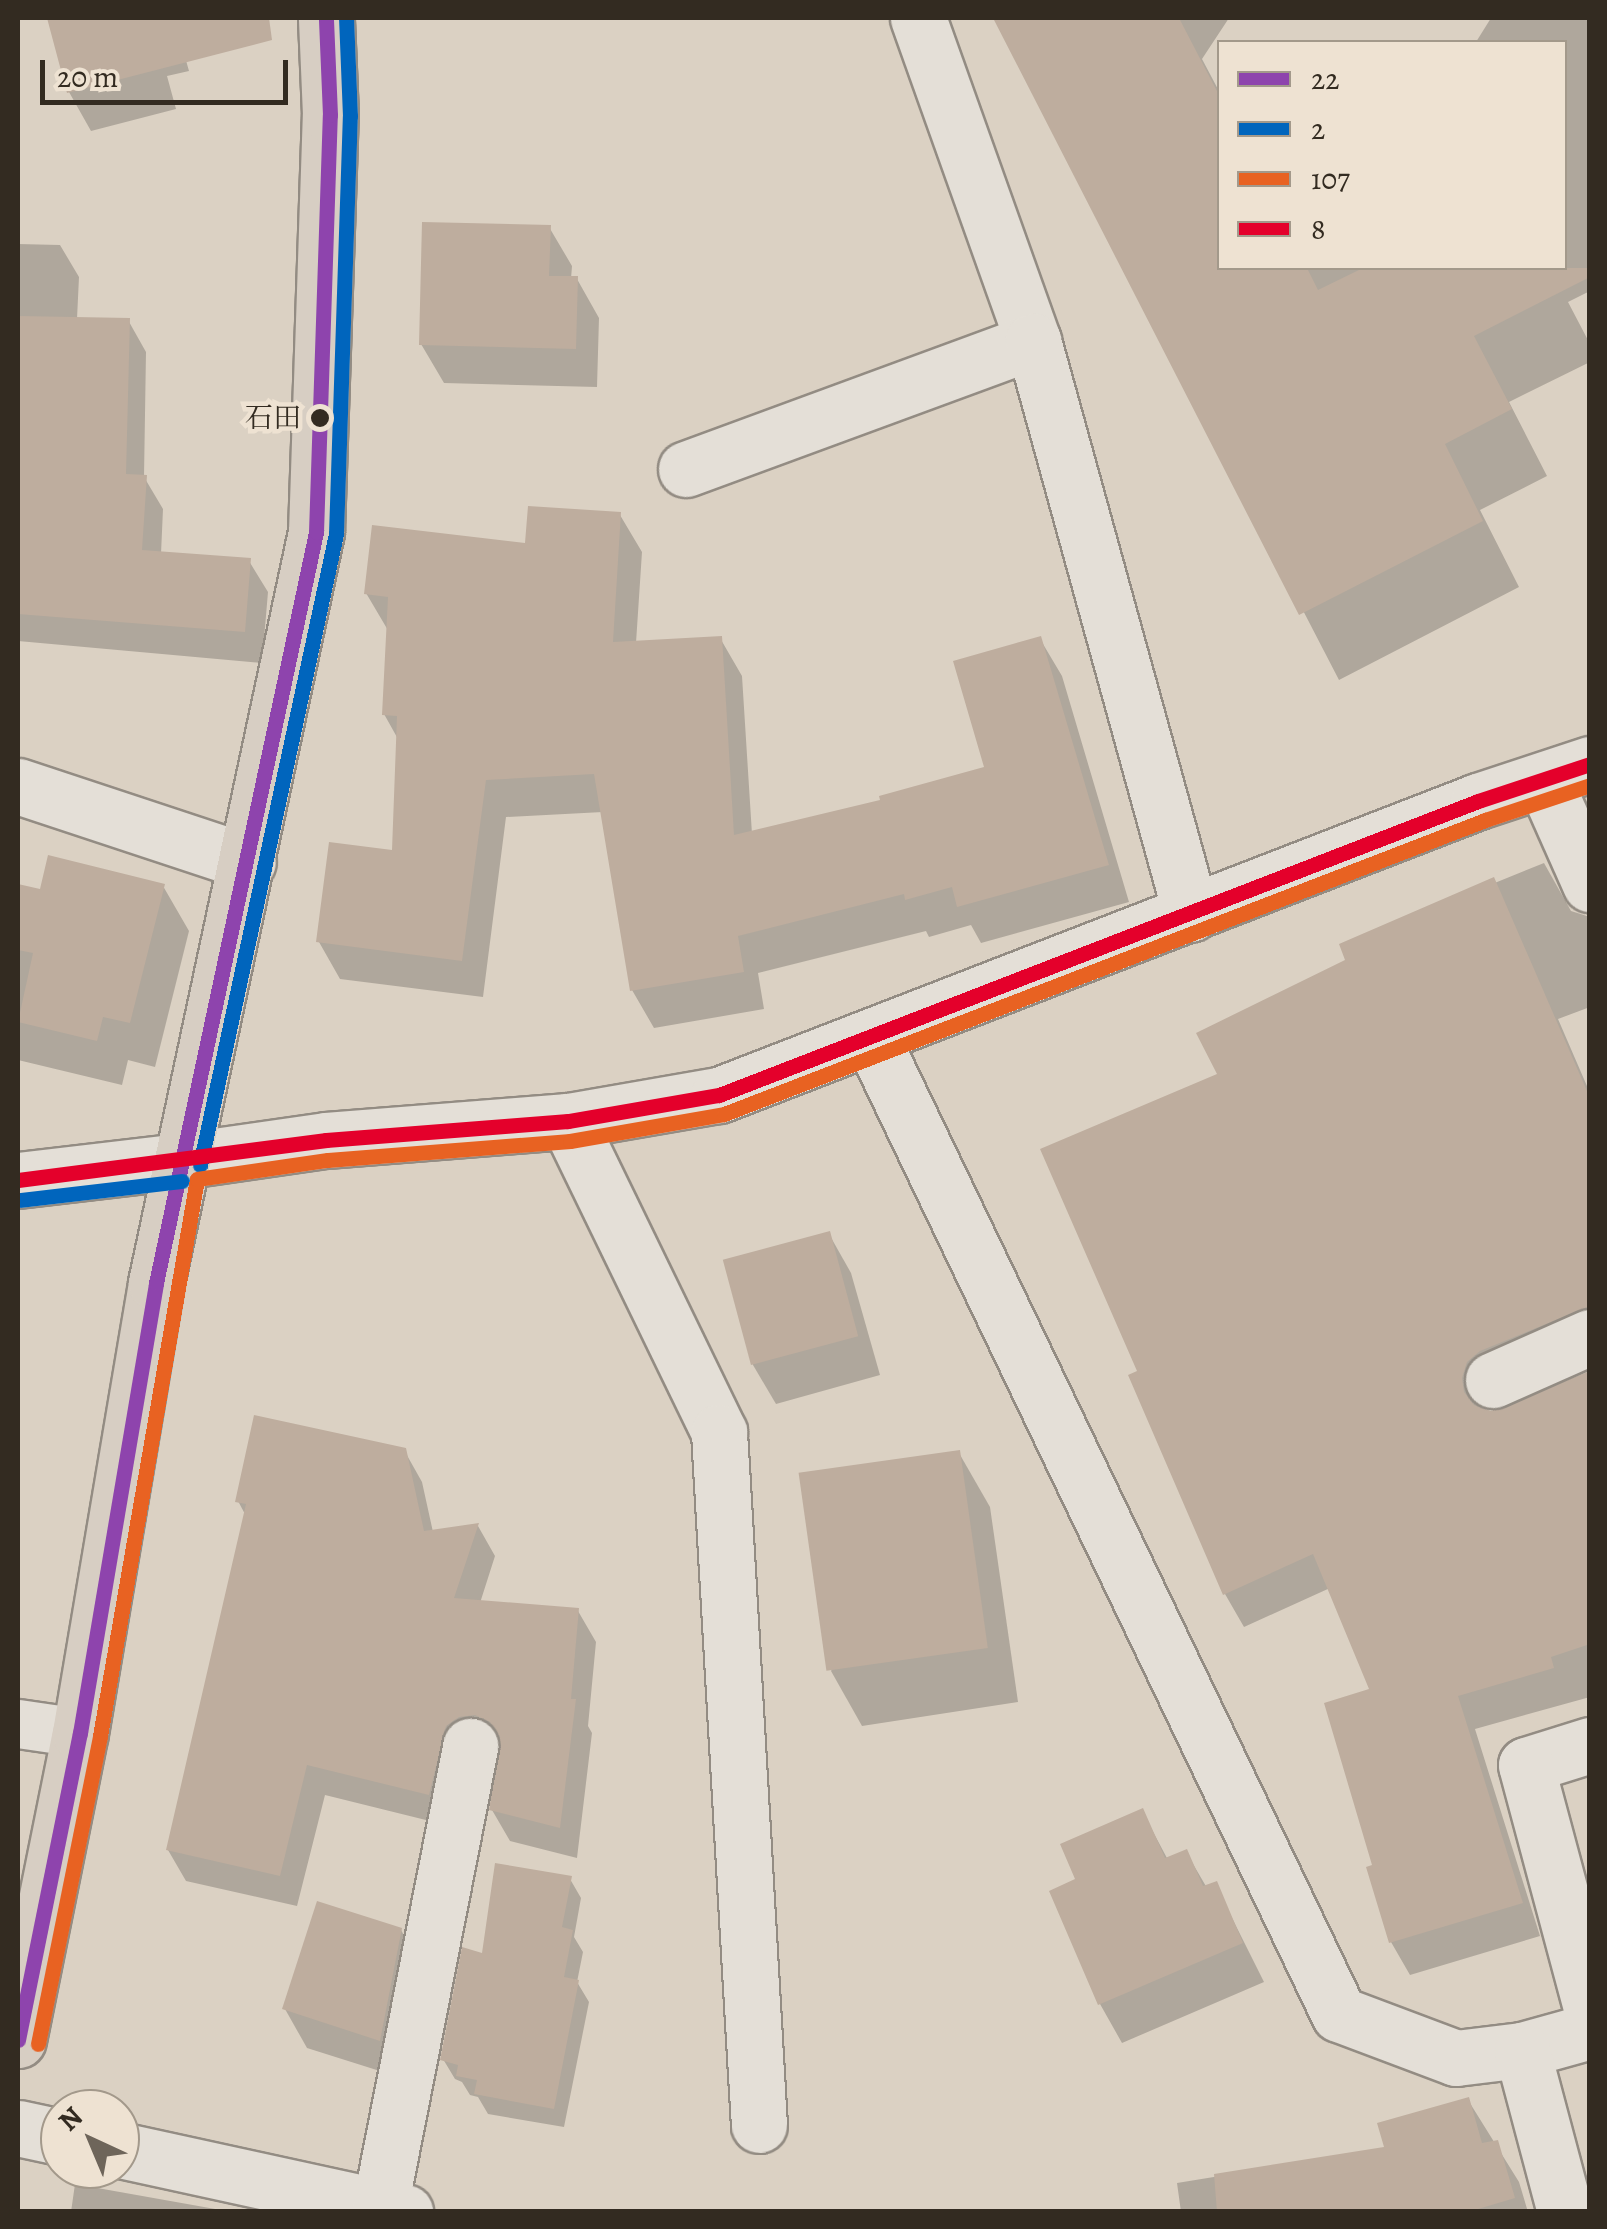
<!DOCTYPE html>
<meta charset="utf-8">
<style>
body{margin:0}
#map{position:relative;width:1607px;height:2229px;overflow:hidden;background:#dbd1c3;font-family:Alegreya,"Noto Serif JP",serif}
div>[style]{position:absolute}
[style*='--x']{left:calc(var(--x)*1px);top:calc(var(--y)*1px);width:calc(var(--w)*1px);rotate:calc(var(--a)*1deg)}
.shadow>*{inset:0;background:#0003}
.building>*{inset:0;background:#bead9e;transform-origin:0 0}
.roads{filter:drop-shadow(2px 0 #938c83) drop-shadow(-2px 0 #938c83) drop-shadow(0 2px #938c83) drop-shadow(0 -2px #938c83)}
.service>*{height:48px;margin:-24px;padding:0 24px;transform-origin:24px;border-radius:24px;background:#e4dfd7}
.minor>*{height:55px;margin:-27.5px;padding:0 27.5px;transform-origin:27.5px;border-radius:27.5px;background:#e4dfd7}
.tertiary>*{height:55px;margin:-27.5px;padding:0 27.5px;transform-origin:27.5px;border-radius:27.5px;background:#e4dfd7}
.secondary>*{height:55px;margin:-27.5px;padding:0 27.5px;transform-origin:27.5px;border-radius:27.5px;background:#e4dfd7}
.primary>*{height:55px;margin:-27.5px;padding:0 27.5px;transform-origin:27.5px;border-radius:27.5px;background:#d7cec3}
.bus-1>*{height:15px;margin:-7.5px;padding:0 7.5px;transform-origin:7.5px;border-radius:7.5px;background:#8e44ad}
.bus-2>*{height:15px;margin:-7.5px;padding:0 7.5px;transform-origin:7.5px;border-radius:7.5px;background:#0065bd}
.bus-3>*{height:15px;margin:-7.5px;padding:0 7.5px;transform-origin:7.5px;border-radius:7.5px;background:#e86222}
.bus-4>*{height:15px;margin:-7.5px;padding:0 7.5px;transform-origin:7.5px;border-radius:7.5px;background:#e4002b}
.dots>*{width:28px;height:28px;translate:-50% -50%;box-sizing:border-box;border:5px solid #eee2d2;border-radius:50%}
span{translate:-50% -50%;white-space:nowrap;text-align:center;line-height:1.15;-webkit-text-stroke:9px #eee2d2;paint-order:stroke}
.bus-label{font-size:28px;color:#332b21}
.right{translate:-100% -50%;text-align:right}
.frame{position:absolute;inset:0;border:20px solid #332b21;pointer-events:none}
.legend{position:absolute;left:1217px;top:40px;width:350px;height:230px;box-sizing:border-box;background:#eee2d2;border:2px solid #a3998b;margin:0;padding:12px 18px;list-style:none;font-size:30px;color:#332b21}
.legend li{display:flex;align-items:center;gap:20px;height:50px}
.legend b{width:50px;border:2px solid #a3998b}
.north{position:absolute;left:40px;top:2089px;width:100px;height:100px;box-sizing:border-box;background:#eee2d2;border:2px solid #a3998b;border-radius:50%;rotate:316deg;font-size:28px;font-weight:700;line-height:40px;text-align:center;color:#332b21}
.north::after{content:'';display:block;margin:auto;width:35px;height:45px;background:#6e655a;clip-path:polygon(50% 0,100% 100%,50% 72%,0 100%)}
.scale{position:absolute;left:40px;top:60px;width:248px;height:45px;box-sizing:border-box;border:5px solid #332b21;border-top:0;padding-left:12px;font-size:30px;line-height:35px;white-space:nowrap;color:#332b21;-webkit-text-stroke:8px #eee2d2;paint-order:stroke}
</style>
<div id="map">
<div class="shadow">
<div style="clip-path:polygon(50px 18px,174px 18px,189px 71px,167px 76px,176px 109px,91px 131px,69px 92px)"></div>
<div style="clip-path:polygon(996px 18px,1229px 18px,1202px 59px,1220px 93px,1220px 268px,1564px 268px,1564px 42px,1476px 42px,1491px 18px,1590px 18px,1590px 291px,1568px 302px,1590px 344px,1590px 362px,1509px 402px,1547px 476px,1480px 510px,1519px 587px,1339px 680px)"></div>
<div style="clip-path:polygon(549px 227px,572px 266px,571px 279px,577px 279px,599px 318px,597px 387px,444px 383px,421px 344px)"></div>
<div style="clip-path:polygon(18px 244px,60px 245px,79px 277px,77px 319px,128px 320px,146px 352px,144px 477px,163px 509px,161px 554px,249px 561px,268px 592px,262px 663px,18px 641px)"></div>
<div style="clip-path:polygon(620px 515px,642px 552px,636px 643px,720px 638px,742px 676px,752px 834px,883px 802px,987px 769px,1040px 639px,1062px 676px,1129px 902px,981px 943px,971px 925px,929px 937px,926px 931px,758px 973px,764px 1009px,654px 1028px,632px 990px,603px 812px,506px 817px,483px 997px,340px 979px,319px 942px,394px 853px,398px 739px,384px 714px,389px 632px,366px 593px)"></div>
<div style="clip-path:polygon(1544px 863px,1571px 911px,1590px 917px,1590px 1007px,1558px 1019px,1590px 1093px,1590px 1347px,1485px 1396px,1480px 1410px,1491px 1414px,1590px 1374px,1590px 1697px,1475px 1729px,1540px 1936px,1410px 1975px,1391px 1942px,1376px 1867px,1373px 1691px,1330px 1588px,1244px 1627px,1225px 1594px,1132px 1376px,1140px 1372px,1220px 1076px,1349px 961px,1342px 945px)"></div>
<div style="clip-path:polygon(18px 886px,42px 892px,163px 886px,189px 931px,155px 1067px,128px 1060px,122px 1085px,18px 1060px)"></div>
<div style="clip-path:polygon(829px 1234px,851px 1273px,880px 1375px,776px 1404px,753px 1365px,726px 1263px)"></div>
<div style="clip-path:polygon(404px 1450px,422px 1482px,433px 1532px,478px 1526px,495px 1556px,480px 1603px,578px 1611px,596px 1642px,588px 1726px,592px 1733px,577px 1858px,510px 1841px,492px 1810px,501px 1748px,497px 1746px,446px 1825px,325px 1795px,297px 1906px,186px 1881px,168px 1850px,246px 1516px,238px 1501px)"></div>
<div style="clip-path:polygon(959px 1453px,990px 1507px,1018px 1702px,862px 1726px,831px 1671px)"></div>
<div style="clip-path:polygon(1142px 1811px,1168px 1860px,1186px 1852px,1207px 1888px,1215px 1884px,1264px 1982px,1122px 2043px,1100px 2004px,1078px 1880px)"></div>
<div style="clip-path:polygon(570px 1879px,581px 1898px,574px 1937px,583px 1952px,577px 1982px,589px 2002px,564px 2127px,488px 2114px,478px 2097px,470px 2095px,462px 2082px,455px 2079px,443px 2059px,484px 1957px)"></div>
<div style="clip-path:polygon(401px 1930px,423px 1970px,402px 2078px,307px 2048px,285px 2009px)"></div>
<div style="clip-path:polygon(1468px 2100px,1519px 2182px,1528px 2212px,1181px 2212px,1177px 2183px,1387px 2149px)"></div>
<div style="clip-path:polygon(75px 2184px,232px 2212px,71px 2212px)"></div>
</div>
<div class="building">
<div style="clip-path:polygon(47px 18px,269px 18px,272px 40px,67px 93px)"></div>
<div style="clip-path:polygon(993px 18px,1179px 18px,1220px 97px,1220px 268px,1307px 268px,1318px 290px,1363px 268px,1590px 268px,1590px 277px,1474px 336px,1512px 409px,1445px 444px,1483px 521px,1299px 615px)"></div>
<div style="clip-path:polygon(422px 222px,551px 225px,549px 276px,578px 276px,576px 349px,419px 345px)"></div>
<div style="clip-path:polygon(18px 316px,130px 318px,126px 474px,147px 475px,142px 550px,251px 558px,245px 632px,18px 614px)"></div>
<div style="clip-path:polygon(528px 506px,621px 512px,613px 642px,722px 636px,734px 835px,880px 800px,879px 796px,984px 767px,953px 661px,1041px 636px,1109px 865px,957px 907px,952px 887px,905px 900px,904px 894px,738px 936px,744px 972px,630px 991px,594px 774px,486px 780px,462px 961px,316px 942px,329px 842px,392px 850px,397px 716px,382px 715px,388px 597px,364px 594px,372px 525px,525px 543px)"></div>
<div style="clip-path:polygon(48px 855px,165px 884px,130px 1023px,103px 1017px,97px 1041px,18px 1022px,33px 953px,18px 950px,18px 884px,40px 889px)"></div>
<div style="clip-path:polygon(1494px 877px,1590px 1098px,1590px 1306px,1480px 1351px,1467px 1362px,1462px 1378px,1464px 1392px,1474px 1405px,1491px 1411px,1590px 1371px,1590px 1644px,1551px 1657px,1554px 1668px,1458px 1696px,1523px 1903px,1389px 1943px,1366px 1867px,1372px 1865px,1324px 1703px,1369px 1689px,1313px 1554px,1223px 1595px,1128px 1375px,1137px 1371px,1040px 1149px,1217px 1074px,1196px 1033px,1345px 960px,1339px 944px)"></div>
<div style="left:830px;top:1231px;width:109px;height:111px;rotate:75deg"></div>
<div style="clip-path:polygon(254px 1415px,406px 1448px,424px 1531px,479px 1523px,454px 1598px,579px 1608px,571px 1699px,576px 1699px,560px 1828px,489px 1810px,500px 1737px,490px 1722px,475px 1715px,459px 1717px,446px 1726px,429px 1795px,307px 1765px,280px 1876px,166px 1850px,246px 1504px,235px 1502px)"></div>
<div style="left:960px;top:1450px;width:200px;height:163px;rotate:82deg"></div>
<div style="clip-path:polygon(1143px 1808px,1165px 1858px,1187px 1849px,1203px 1886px,1217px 1881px,1243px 1943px,1098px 2005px,1049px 1891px,1075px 1879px,1060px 1844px)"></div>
<div style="clip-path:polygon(495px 1863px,572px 1876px,562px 1927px,573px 1930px,564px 1977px,579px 1980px,554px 2109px,474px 2094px,477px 2080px,456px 2076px,458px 2065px,440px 2060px,462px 1947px,482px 1953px)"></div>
<div style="clip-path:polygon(317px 1901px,402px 1928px,380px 2041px,282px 2009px)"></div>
<div style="clip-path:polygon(1469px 2097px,1482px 2143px,1498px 2140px,1515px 2198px,1468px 2212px,1217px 2212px,1214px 2174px,1384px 2147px,1377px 2123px)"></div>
</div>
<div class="roads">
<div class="service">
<div style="--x:18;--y:1724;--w:63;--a:8.3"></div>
</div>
<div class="minor">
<div style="--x:918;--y:18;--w:343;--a:70.4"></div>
<div style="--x:686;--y:469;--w:370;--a:-20.2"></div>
<div style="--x:1033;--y:341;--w:594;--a:74.58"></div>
<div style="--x:1544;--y:780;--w:114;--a:66.1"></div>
<div style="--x:18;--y:786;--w:242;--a:18.3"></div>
<div style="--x:872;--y:1039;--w:1081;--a:64.41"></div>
<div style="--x:1339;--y:2014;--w:125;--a:20.6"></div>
<div style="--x:1456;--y:2058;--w:66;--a:-6.9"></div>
<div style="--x:1522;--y:2050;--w:71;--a:-15.6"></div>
<div style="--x:568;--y:1121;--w:346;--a:64.1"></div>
<div style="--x:719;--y:1432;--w:694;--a:86.7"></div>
<div style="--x:1493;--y:1380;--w:106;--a:-23.9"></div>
<div style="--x:1590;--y:1745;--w:67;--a:162.6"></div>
<div style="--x:1526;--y:1765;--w:247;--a:75"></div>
<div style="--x:1522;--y:2050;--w:168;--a:75.1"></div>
<div style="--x:18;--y:2128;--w:43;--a:12.1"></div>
<div style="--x:120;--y:2150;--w:292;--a:12.3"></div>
<div style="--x:380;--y:2206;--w:469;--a:-78.9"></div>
</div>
<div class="tertiary">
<div style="--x:18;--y:1180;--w:163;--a:-6.7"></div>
</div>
<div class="secondary">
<div style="--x:180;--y:1161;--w:148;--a:-8.2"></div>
<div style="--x:326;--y:1140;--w:243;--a:-4.5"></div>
<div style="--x:568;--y:1121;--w:153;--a:-9.8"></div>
<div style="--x:719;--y:1095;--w:814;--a:-21.17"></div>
<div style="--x:1478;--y:801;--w:118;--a:-18.3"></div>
</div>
<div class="primary">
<div style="--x:18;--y:2040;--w:313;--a:-78.6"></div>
<div style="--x:80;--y:1733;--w:456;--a:-80.4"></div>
<div style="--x:156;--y:1283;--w:768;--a:-77.97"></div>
<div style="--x:316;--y:532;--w:417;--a:-88.1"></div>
<div style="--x:330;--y:115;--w:97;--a:-92.4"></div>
</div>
</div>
<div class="bus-1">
<div style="--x:18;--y:2040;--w:313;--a:-78.6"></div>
<div style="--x:80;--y:1733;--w:456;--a:-80.4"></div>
<div style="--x:156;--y:1283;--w:768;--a:-77.97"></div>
<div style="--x:316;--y:532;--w:417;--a:-88.1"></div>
<div style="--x:330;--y:115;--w:97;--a:-92.4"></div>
</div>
<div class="bus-2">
<div style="--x:200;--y:1165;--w:645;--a:-77.84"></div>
<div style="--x:336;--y:534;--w:418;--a:-88.1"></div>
<div style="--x:350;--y:116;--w:98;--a:-92.3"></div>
<div style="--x:20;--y:1200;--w:163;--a:-6.7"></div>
</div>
<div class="bus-3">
<div style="--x:38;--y:2044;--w:314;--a:-78.6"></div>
<div style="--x:100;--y:1736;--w:565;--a:-80.12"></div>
<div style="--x:197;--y:1179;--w:132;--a:-8.3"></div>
<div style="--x:328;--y:1160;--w:243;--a:-4.5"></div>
<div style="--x:570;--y:1141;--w:156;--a:-9.9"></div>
<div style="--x:724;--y:1114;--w:816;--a:-21.12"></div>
<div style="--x:1485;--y:820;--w:111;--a:-18.4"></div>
</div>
<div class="bus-4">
<div style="--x:18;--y:1180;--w:311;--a:-7.4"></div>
<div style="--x:326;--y:1140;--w:243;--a:-4.5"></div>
<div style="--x:568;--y:1121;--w:153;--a:-9.8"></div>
<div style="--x:719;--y:1095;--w:814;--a:-21.17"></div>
<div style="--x:1478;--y:801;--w:118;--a:-18.3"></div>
</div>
<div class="dots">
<div style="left:320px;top:418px;background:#332b21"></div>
</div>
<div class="bus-label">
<span class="right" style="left:301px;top:418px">石田</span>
</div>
<div class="frame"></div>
<ul class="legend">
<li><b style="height:12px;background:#8e44ad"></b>22</li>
<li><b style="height:12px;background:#0065bd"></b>2</li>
<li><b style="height:12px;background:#e86222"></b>107</li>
<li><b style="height:12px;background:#e4002b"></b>8</li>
</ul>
<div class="north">N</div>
<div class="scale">20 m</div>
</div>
